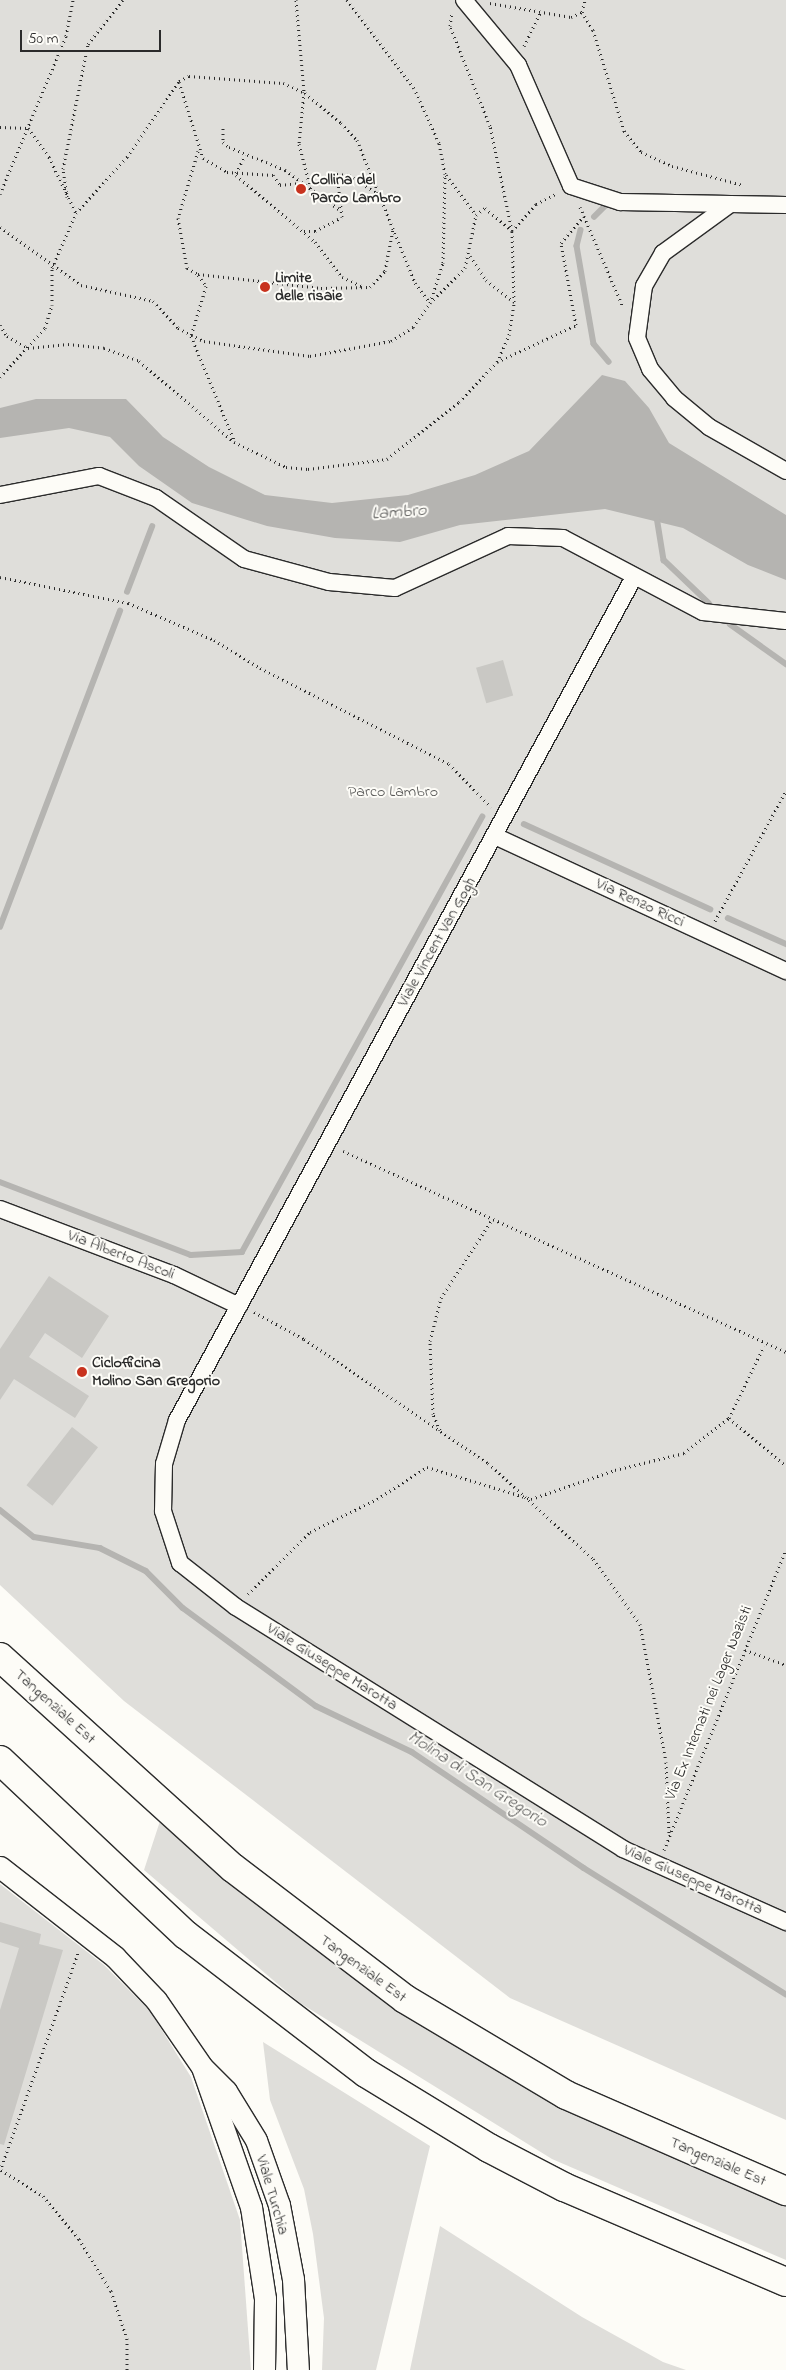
<!DOCTYPE html>
<style>
body{margin:0}
#map{position:relative;width:786px;height:2370px;overflow:hidden;background:#fdfcf7;font-family:"Indie Flower",sans-serif}
div>[style]{position:absolute}
[style*='--x']{left:calc(var(--x)*1px);top:calc(var(--y)*1px);width:calc(var(--w)*1px);rotate:calc(var(--a)*1deg)}
.green>*{inset:0;background:#dfdeda}
.water>*{inset:0;background:#b5b4b1}
.stream>*{height:5.5px;margin:-2.75px;padding:0 2.75px;transform-origin:2.75px;border-radius:2.75px;background:#b5b4b1}
.building>*{inset:0;background:#c9c8c4;transform-origin:0 0}
.path>*{height:3px;margin-top:-1.5px;transform-origin:0;background:repeating-linear-gradient(90deg,#2b2b2b 0 1px,transparent 0 5px)}
.roads{filter:drop-shadow(1px 0 #2b2b2b) drop-shadow(-1px 0 #2b2b2b) drop-shadow(0 1px #2b2b2b) drop-shadow(0 -1px #2b2b2b)}
.pedestrian>*{height:16px;margin:-8px;padding:0 8px;transform-origin:8px;border-radius:8px;background:#fdfcf7}
.minor>*{height:21px;margin:-10.5px;padding:0 10.5px;transform-origin:10.5px;border-radius:10.5px;background:#fdfcf7}
.motorway>*{height:28px;margin:-14px;padding:0 14px;transform-origin:14px;border-radius:14px;background:#fdfcf7}
.dots>*{width:14px;height:14px;translate:-50% -50%;box-sizing:border-box;border:2px solid #fdfcf7;border-radius:50%}
span{translate:-50% -50%;white-space:nowrap;text-align:center;line-height:1.15;-webkit-text-stroke:4px #fdfcf7;paint-order:stroke}
.poi-label{font-size:16px;color:#2b2b2b;font-weight:700}
.left{translate:0 -50%;text-align:left}
.park-label{font-size:16px;color:#585857}
.street-label{font-size:16px;color:#2b2b2b}
.water-label{font-size:18px;color:#5b5b5a;font-style:italic}
.scale{position:absolute;left:20px;top:30px;width:141px;height:22px;box-sizing:border-box;border:2px solid #2b2b2b;border-top:0;padding-left:6px;font-size:15px;line-height:18px;white-space:nowrap;color:#2b2b2b;-webkit-text-stroke:4px #fdfcf7;paint-order:stroke}
</style>
<div id="map">
<div class="green">
<div style="clip-path:polygon(0 0,786px 0,786px 2120px,510px 1998px,124px 1701px,0 1585px)"></div>
<div style="clip-path:polygon(161px 1818px,331px 1961px,487px 2062px,786px 2203px,786px 2260px,552px 2159px,300px 2003px,144px 1870px)"></div>
<div style="clip-path:polygon(0 1884px,104px 1965px,150px 2011px,191px 2077px,240px 2220px,251px 2370px,0 2370px)"></div>
<div style="clip-path:polygon(263px 2042px,430px 2146px,376px 2370px,322px 2370px,324px 2318px,313px 2234px,304px 2189px,270px 2100px)"></div>
<div style="clip-path:polygon(440px 2226px,582px 2317px,663px 2362px,686px 2370px,410px 2370px)"></div>
</div>
<div class="water">
<div style="clip-path:polygon(602px 375px,625px 381px,649px 408px,669px 443px,786px 515px,786px 580px,748px 565px,683px 528px,605px 509px,460px 525px,400px 542px,335px 538px,267px 526px,192px 503px,139px 466px,110px 437px,69px 428px,0 438px,0 408px,36px 399px,126px 399px,163px 437px,209px 467px,265px 495px,332px 503px,408px 495px,475px 475px,529px 451px)"></div>
</div>
<div class="stream">
<div style="--x:594;--y:217;--w:18;--a:-45"></div>
<div style="--x:581;--y:230;--w:16;--a:104"></div>
<div style="--x:577;--y:246;--w:99;--a:80.2"></div>
<div style="--x:594;--y:344;--w:23;--a:50"></div>
<div style="--x:657;--y:517;--w:44;--a:80.8"></div>
<div style="--x:664;--y:560;--w:62;--a:43.7"></div>
<div style="--x:127;--y:592;--w:70;--a:-69"></div>
<div style="--x:730;--y:624;--w:69;--a:35.5"></div>
<div style="--x:524;--y:824;--w:205;--a:24.6"></div>
<div style="--x:728;--y:918;--w:64;--a:24.1"></div>
<div style="--x:0;--y:927;--w:338;--a:-69.2"></div>
<div style="--x:0;--y:1182;--w:204;--a:20.9"></div>
<div style="--x:191;--y:1255;--w:51;--a:-3.4"></div>
<div style="--x:242;--y:1252;--w:497;--a:-61.1"></div>
<div style="--x:0;--y:1510;--w:43;--a:38.5"></div>
<div style="--x:34;--y:1537;--w:67;--a:9.5"></div>
<div style="--x:100;--y:1548;--w:51;--a:26.6"></div>
<div style="--x:146;--y:1571;--w:52;--a:45"></div>
<div style="--x:183;--y:1608;--w:165;--a:36.4"></div>
<div style="--x:316;--y:1706;--w:106;--a:25.6"></div>
<div style="--x:412;--y:1752;--w:207;--a:34"></div>
<div style="--x:584;--y:1868;--w:238;--a:32"></div>
</div>
<div class="building">
<div style="left:503px;top:660px;width:37px;height:28px;rotate:74deg"></div>
<div style="clip-path:polygon(49px 1276px,109px 1316px,82px 1358px,45px 1333px,29px 1357px,89px 1396px,75px 1418px,14px 1379px,0 1400px,0 1349px)"></div>
<div style="left:72px;top:1427px;width:33px;height:74px;rotate:38deg"></div>
<div style="clip-path:polygon(0 1922px,41px 1934px,39px 1944px,63px 1950px,4px 2145px,0 2144px,0 2010px,19px 1948px,0 1942px)"></div>
</div>
<div class="path">
<div style="--x:296;--y:0;--w:92;--a:85"></div>
<div style="--x:304;--y:92;--w:52;--a:95.5"></div>
<div style="--x:299;--y:144;--w:48;--a:75.4"></div>
<div style="--x:490;--y:3;--w:82;--a:9.8"></div>
<div style="--x:571;--y:17;--w:12;--a:-24"></div>
<div style="--x:582;--y:12;--w:12;--a:-76"></div>
<div style="--x:582;--y:12;--w:21;--a:59"></div>
<div style="--x:593;--y:30;--w:106;--a:72.9"></div>
<div style="--x:624;--y:131;--w:27;--a:51"></div>
<div style="--x:641;--y:152;--w:34;--a:24"></div>
<div style="--x:672;--y:166;--w:73;--a:15"></div>
<div style="--x:524;--y:46;--w:37;--a:-64"></div>
<div style="--x:179;--y:82;--w:80;--a:72.5"></div>
<div style="--x:203;--y:158;--w:28;--a:30"></div>
<div style="--x:227;--y:172;--w:46;--a:3.7"></div>
<div style="--x:273;--y:175;--w:12;--a:55"></div>
<div style="--x:280;--y:185;--w:18;--a:-6"></div>
<div style="--x:0;--y:127;--w:28;--a:2"></div>
<div style="--x:28;--y:128;--w:36;--a:54"></div>
<div style="--x:49;--y:157;--w:62;--a:64.3"></div>
<div style="--x:223;--y:128;--w:14;--a:90"></div>
<div style="--x:223;--y:142;--w:8;--a:40"></div>
<div style="--x:229;--y:147;--w:61;--a:22.3"></div>
<div style="--x:285;--y:170;--w:68;--a:36"></div>
<div style="--x:198;--y:151;--w:70;--a:106.6"></div>
<div style="--x:178;--y:218;--w:51;--a:79.8"></div>
<div style="--x:187;--y:268;--w:13;--a:29"></div>
<div style="--x:198;--y:274;--w:124;--a:6.5"></div>
<div style="--x:321;--y:288;--w:49;--a:-1.2"></div>
<div style="--x:370;--y:287;--w:22;--a:-47"></div>
<div style="--x:385;--y:271;--w:43;--a:-79.2"></div>
<div style="--x:236;--y:173;--w:20;--a:-63"></div>
<div style="--x:236;--y:175;--w:104;--a:40.3"></div>
<div style="--x:315;--y:242;--w:44;--a:52.4"></div>
<div style="--x:342;--y:277;--w:23;--a:25"></div>
<div style="--x:446;--y:175;--w:50;--a:53.1"></div>
<div style="--x:476;--y:215;--w:11;--a:-38"></div>
<div style="--x:485;--y:208;--w:35;--a:40"></div>
<div style="--x:512;--y:231;--w:36;--a:-48"></div>
<div style="--x:536;--y:204;--w:22;--a:-27"></div>
<div style="--x:0;--y:194;--w:171;--a:-67.3"></div>
<div style="--x:66;--y:36;--w:37;--a:-79"></div>
<div style="--x:67;--y:197;--w:28;--a:-98"></div>
<div style="--x:63;--y:169;--w:127;--a:-78.7"></div>
<div style="--x:88;--y:44;--w:56;--a:-51.5"></div>
<div style="--x:580;--y:207;--w:109;--a:66.7"></div>
<div style="--x:0;--y:227;--w:100;--a:35.6"></div>
<div style="--x:81;--y:285;--w:74;--a:12.5"></div>
<div style="--x:153;--y:301;--w:37;--a:47"></div>
<div style="--x:178;--y:328;--w:29;--a:27"></div>
<div style="--x:204;--y:341;--w:107;--a:8.1"></div>
<div style="--x:310;--y:356;--w:82;--a:-10.5"></div>
<div style="--x:391;--y:341;--w:26;--a:-32"></div>
<div style="--x:413;--y:327;--w:29;--a:-55"></div>
<div style="--x:430;--y:303;--w:42;--a:-72"></div>
<div style="--x:443;--y:263;--w:89;--a:-88.7"></div>
<div style="--x:445;--y:174;--w:32;--a:-101"></div>
<div style="--x:439;--y:143;--w:60;--a:-114.4"></div>
<div style="--x:414;--y:88;--w:111;--a:-127.3"></div>
<div style="--x:304;--y:231;--w:11;--a:0"></div>
<div style="--x:315;--y:231;--w:30;--a:-27"></div>
<div style="--x:342;--y:217;--w:43;--a:-96.6"></div>
<div style="--x:337;--y:174;--w:12;--a:5"></div>
<div style="--x:349;--y:175;--w:38;--a:33"></div>
<div style="--x:470;--y:256;--w:29;--a:56"></div>
<div style="--x:486;--y:280;--w:36;--a:38"></div>
<div style="--x:198;--y:275;--w:14;--a:54"></div>
<div style="--x:206;--y:286;--w:52;--a:106.7"></div>
<div style="--x:191;--y:336;--w:113;--a:67.5"></div>
<div style="--x:0;--y:325;--w:13;--a:58"></div>
<div style="--x:7;--y:336;--w:24;--a:30"></div>
<div style="--x:28;--y:348;--w:40;--a:-5.7"></div>
<div style="--x:68;--y:344;--w:36;--a:6"></div>
<div style="--x:104;--y:348;--w:37;--a:20"></div>
<div style="--x:139;--y:361;--w:125;--a:40.5"></div>
<div style="--x:234;--y:442;--w:58;--a:25.7"></div>
<div style="--x:286;--y:467;--w:22;--a:5"></div>
<div style="--x:308;--y:469;--w:80;--a:-7.2"></div>
<div style="--x:387;--y:459;--w:92;--a:-38.4"></div>
<div style="--x:459;--y:402;--w:55;--a:-46.5"></div>
<div style="--x:497;--y:362;--w:30;--a:-66"></div>
<div style="--x:509;--y:335;--w:33;--a:-81"></div>
<div style="--x:514;--y:302;--w:71;--a:-91.6"></div>
<div style="--x:512;--y:231;--w:107;--a:-101.8"></div>
<div style="--x:490;--y:126;--w:108;--a:-111.8"></div>
<div style="--x:450;--y:26;--w:14;--a:-82"></div>
<div style="--x:497;--y:362;--w:87;--a:-25.1"></div>
<div style="--x:576;--y:325;--w:83;--a:-100.4"></div>
<div style="--x:561;--y:243;--w:35;--a:-50"></div>
<div style="--x:0;--y:377;--w:67;--a:-47.4"></div>
<div style="--x:45;--y:328;--w:24;--a:-73"></div>
<div style="--x:52;--y:305;--w:37;--a:-90"></div>
<div style="--x:52;--y:268;--w:60;--a:-66.4"></div>
<div style="--x:76;--y:213;--w:76;--a:-47.7"></div>
<div style="--x:127;--y:157;--w:92;--a:-55.6"></div>
<div style="--x:179;--y:81;--w:11;--a:-27"></div>
<div style="--x:189;--y:76;--w:94;--a:4.3"></div>
<div style="--x:283;--y:83;--w:24;--a:24"></div>
<div style="--x:305;--y:93;--w:47;--a:39.8"></div>
<div style="--x:341;--y:123;--w:23;--a:47"></div>
<div style="--x:357;--y:140;--w:154;--a:67.9"></div>
<div style="--x:415;--y:283;--w:25;--a:53"></div>
<div style="--x:430;--y:303;--w:49;--a:-45"></div>
<div style="--x:465;--y:268;--w:54;--a:-78.3"></div>
<div style="--x:0;--y:577;--w:131;--a:11.5"></div>
<div style="--x:128;--y:603;--w:94;--a:23.3"></div>
<div style="--x:214;--y:640;--w:54;--a:31.3"></div>
<div style="--x:260;--y:668;--w:212;--a:26.9"></div>
<div style="--x:449;--y:764;--w:60;--a:45.7"></div>
<div style="--x:715;--y:921;--w:148;--a:-61.4"></div>
<div style="--x:343;--y:1151;--w:486;--a:24.4"></div>
<div style="--x:254;--y:1312;--w:57;--a:28.4"></div>
<div style="--x:304;--y:1339;--w:222;--a:34"></div>
<div style="--x:488;--y:1463;--w:142;--a:42.4"></div>
<div style="--x:593;--y:1559;--w:80;--a:54.1"></div>
<div style="--x:640;--y:1624;--w:140;--a:79.3"></div>
<div style="--x:666;--y:1762;--w:72;--a:87.6"></div>
<div style="--x:729;--y:1418;--w:75;--a:40.1"></div>
<div style="--x:440;--y:1430;--w:17;--a:-114"></div>
<div style="--x:433;--y:1414;--w:73;--a:-92.4"></div>
<div style="--x:430;--y:1341;--w:44;--a:-75.7"></div>
<div style="--x:441;--y:1298;--w:92;--a:-57"></div>
<div style="--x:248;--y:1594;--w:88;--a:-45"></div>
<div style="--x:310;--y:1532;--w:75;--a:-26.2"></div>
<div style="--x:377;--y:1499;--w:59;--a:-32.6"></div>
<div style="--x:427;--y:1467;--w:109;--a:17.1"></div>
<div style="--x:531;--y:1499;--w:89;--a:-19"></div>
<div style="--x:615;--y:1470;--w:71;--a:-13.8"></div>
<div style="--x:684;--y:1453;--w:57;--a:-37.9"></div>
<div style="--x:729;--y:1418;--w:80;--a:-64.1"></div>
<div style="--x:745;--y:1650;--w:44;--a:20.1"></div>
<div style="--x:664;--y:1850;--w:324;--a:-67.9"></div>
<div style="--x:1;--y:2170;--w:49;--a:31.8"></div>
<div style="--x:43;--y:2196;--w:56;--a:50.1"></div>
<div style="--x:79;--y:2239;--w:61;--a:58.4"></div>
<div style="--x:111;--y:2291;--w:51;--a:71.6"></div>
<div style="--x:127;--y:2339;--w:31;--a:90"></div>
<div style="--x:0;--y:2171;--w:232;--a:-70.3"></div>
</div>
<div class="roads">
<div class="pedestrian">
<div style="--x:464;--y:0;--w:85;--a:50.3"></div>
<div style="--x:518;--y:65;--w:132;--a:66.3"></div>
<div style="--x:571;--y:186;--w:52;--a:18.1"></div>
<div style="--x:620;--y:202;--w:166;--a:1"></div>
<div style="--x:729;--y:205;--w:82;--a:144"></div>
<div style="--x:663;--y:253;--w:38;--a:120"></div>
<div style="--x:644;--y:286;--w:52;--a:97.7"></div>
<div style="--x:637;--y:338;--w:34;--a:67"></div>
<div style="--x:650;--y:369;--w:38;--a:50"></div>
<div style="--x:674;--y:398;--w:45;--a:39.6"></div>
<div style="--x:709;--y:427;--w:89;--a:29.7"></div>
<div style="--x:0;--y:495;--w:101;--a:-10.9"></div>
<div style="--x:99;--y:476;--w:61;--a:21.1"></div>
<div style="--x:156;--y:498;--w:107;--a:34.7"></div>
<div style="--x:244;--y:559;--w:88;--a:15.1"></div>
<div style="--x:329;--y:582;--w:66;--a:5.2"></div>
<div style="--x:395;--y:588;--w:124;--a:-24.7"></div>
<div style="--x:508;--y:536;--w:55;--a:2.1"></div>
<div style="--x:563;--y:538;--w:158;--a:27.9"></div>
<div style="--x:703;--y:612;--w:83;--a:6.2"></div>
<div style="--x:634;--y:577;--w:959;--a:118.46"></div>
<div style="--x:177;--y:1420;--w:46;--a:106.5"></div>
<div style="--x:164;--y:1464;--w:47;--a:91.2"></div>
<div style="--x:163;--y:1511;--w:55;--a:71.9"></div>
<div style="--x:180;--y:1563;--w:71;--a:38.2"></div>
<div style="--x:236;--y:1607;--w:456;--a:32"></div>
<div style="--x:623;--y:1849;--w:179;--a:24.1"></div>
<div style="--x:495;--y:836;--w:321;--a:24.9"></div>
<div style="--x:0;--y:1209;--w:186;--a:20.8"></div>
<div style="--x:174;--y:1275;--w:72;--a:25.5"></div>
</div>
<div class="minor">
<div style="--x:0;--y:1867;--w:146;--a:38"></div>
<div style="--x:115;--y:1957;--w:59;--a:46.4"></div>
<div style="--x:156;--y:2000;--w:81;--a:55.5"></div>
<div style="--x:202;--y:2067;--w:34;--a:45"></div>
<div style="--x:226;--y:2091;--w:57;--a:58.5"></div>
<div style="--x:256;--y:2140;--w:69;--a:70.5"></div>
<div style="--x:279;--y:2205;--w:75;--a:79.3"></div>
<div style="--x:293;--y:2279;--w:91;--a:86.9"></div>
<div style="--x:203;--y:2070;--w:145;--a:70.7"></div>
<div style="--x:251;--y:2207;--w:93;--a:81.3"></div>
<div style="--x:265;--y:2299;--w:71;--a:90.8"></div>
</div>
<div class="motorway">
<div style="--x:0;--y:1657;--w:314;--a:42.2"></div>
<div style="--x:233;--y:1868;--w:216;--a:37.3"></div>
<div style="--x:405;--y:1999;--w:187;--a:30.8"></div>
<div style="--x:566;--y:2095;--w:240;--a:23.6"></div>
<div style="--x:0;--y:1760;--w:255;--a:43.3"></div>
<div style="--x:186;--y:1935;--w:227;--a:37.5"></div>
<div style="--x:366;--y:2073;--w:144;--a:31.4"></div>
<div style="--x:489;--y:2148;--w:85;--a:27.5"></div>
<div style="--x:564;--y:2187;--w:241;--a:23.2"></div>
</div>
</div>
<div class="dots">
<div style="left:301px;top:189px;background:#c8321e"></div>
<div style="left:265px;top:287px;background:#c8321e"></div>
<div style="left:82px;top:1372px;background:#c8321e"></div>
</div>
<div class="poi-label">
<span class="left" style="left:311px;top:189px">Collina del<br>Parco Lambro</span>
<span class="left" style="left:275px;top:287px">Limite<br>delle risaie</span>
<span class="left" style="left:92px;top:1372px">Ciclofficina<br>Molino San Gregorio</span>
</div>
<div class="park-label">
<span style="left:393px;top:792px">Parco Lambro</span>
</div>
<div class="street-label">
<span style="left:640px;top:903px;rotate:25deg">Via Renzo Ricci</span>
<span style="left:437px;top:942px;rotate:-61deg">Viale Vincent Van Gogh</span>
<span style="left:121px;top:1255px;rotate:21deg">Via Alberto Ascoli</span>
<span style="left:332px;top:1667px;rotate:32deg">Viale Giuseppe Marotta</span>
<span style="left:709px;top:1703px;rotate:-68deg">Via Ex Internati nei Lager Nazisti</span>
<span style="left:55px;top:1707px;rotate:42deg">Tangenziale Est</span>
<span style="left:693px;top:1880px;rotate:24deg">Viale Giuseppe Marotta</span>
<span style="left:363px;top:1969px;rotate:36deg">Tangenziale Est</span>
<span style="left:718px;top:2162px;rotate:23deg">Tangenziale Est</span>
<span style="left:272px;top:2195px;rotate:74deg">Viale Turchia</span>
</div>
<div class="water-label">
<span style="left:399px;top:513px;rotate:-4deg">Lambro</span>
<span style="left:477px;top:1780px;rotate:33deg">Molina di San Gregorio</span>
</div>
<div class="scale">50 m</div>
</div>
